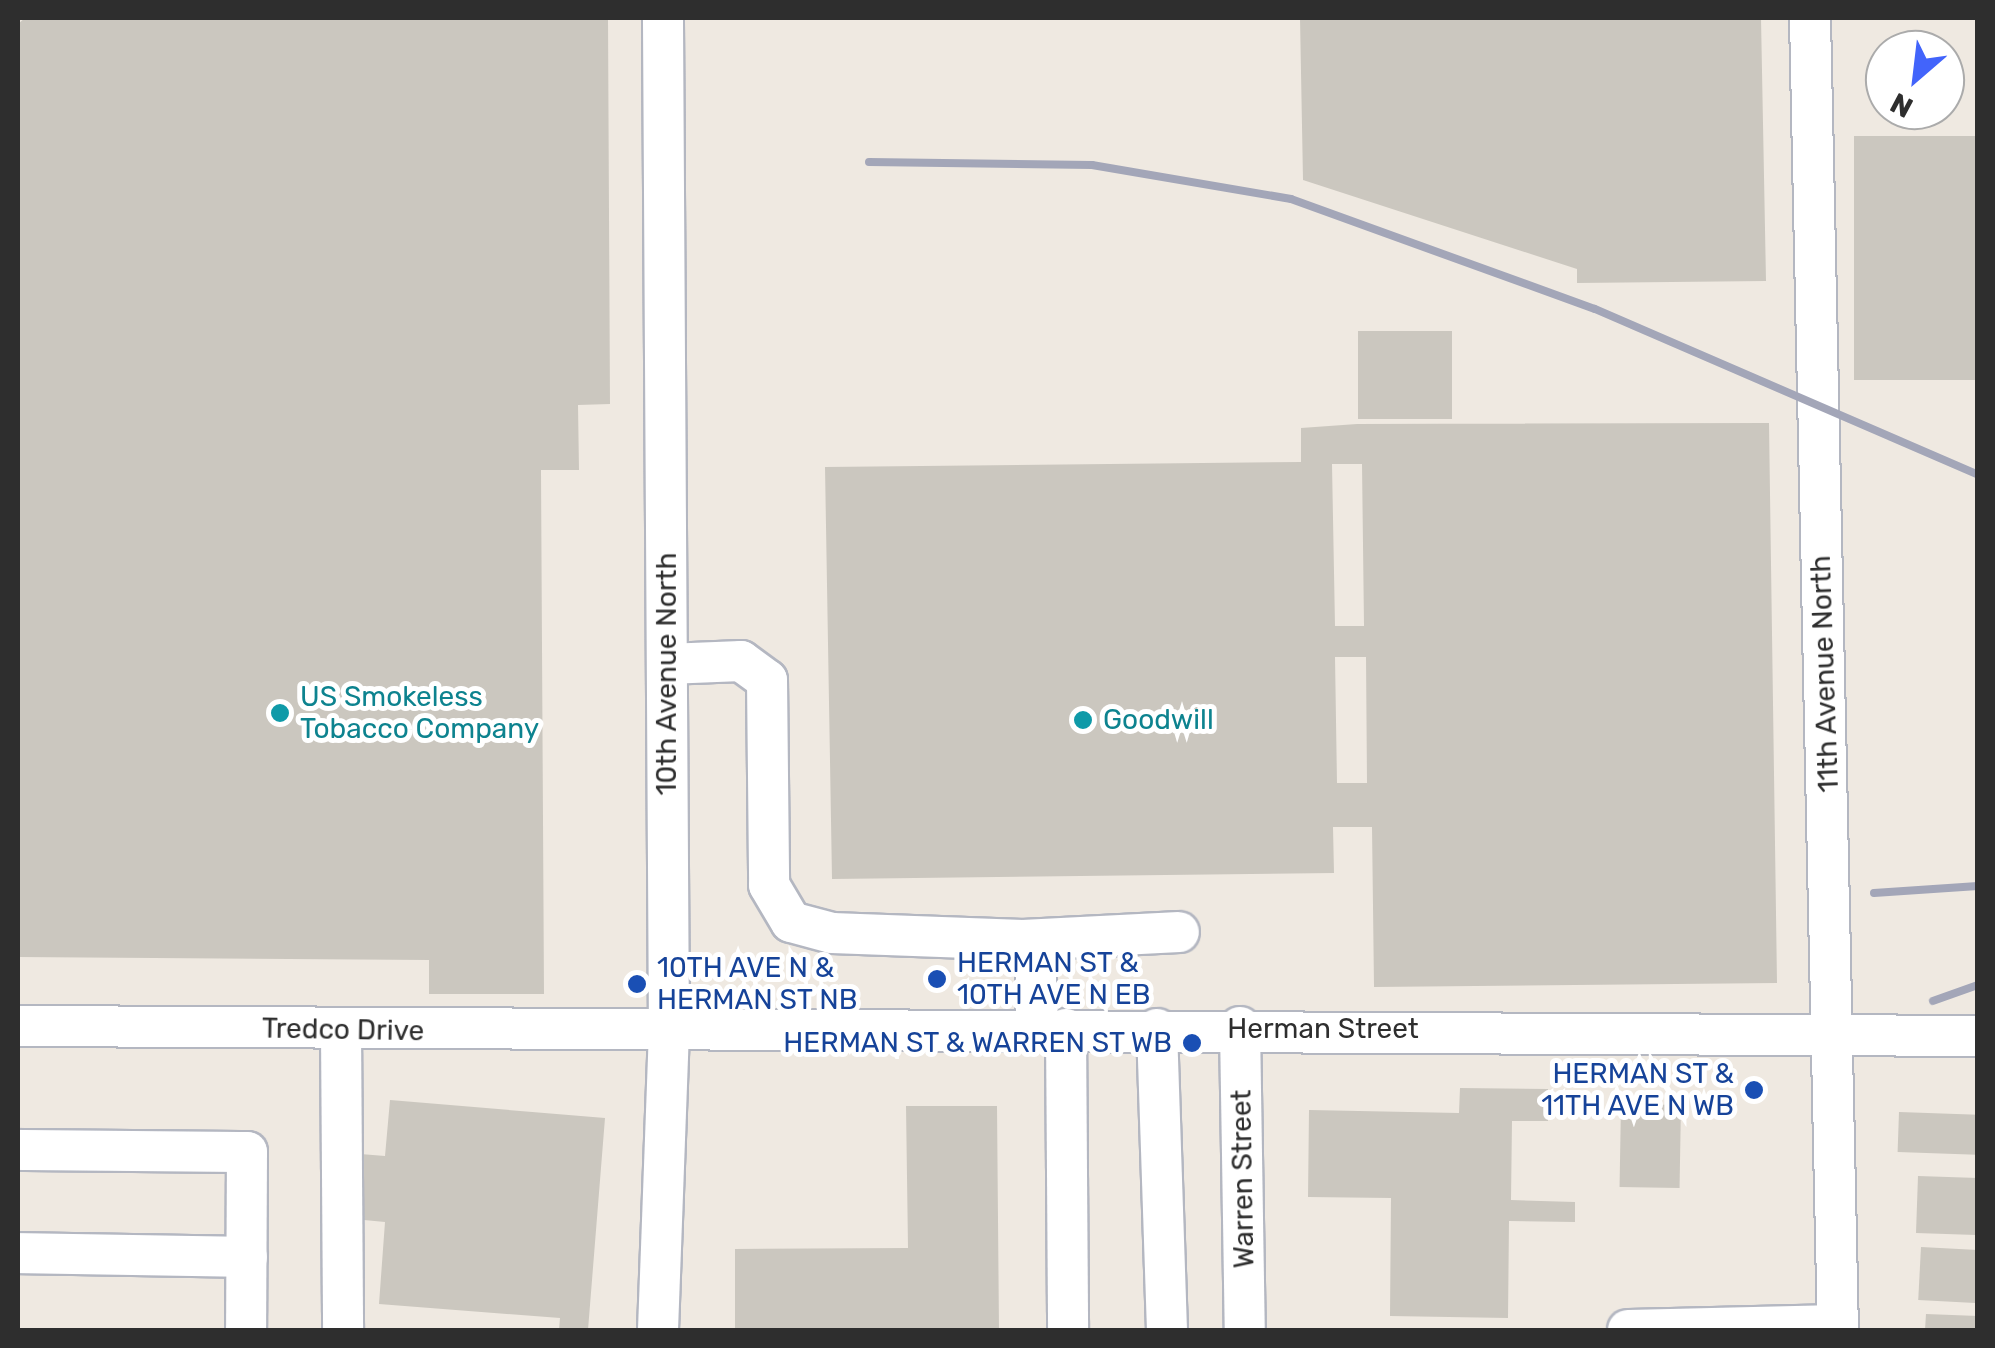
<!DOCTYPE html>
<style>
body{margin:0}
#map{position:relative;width:1995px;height:1348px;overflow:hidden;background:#efe9e1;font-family:Rubik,sans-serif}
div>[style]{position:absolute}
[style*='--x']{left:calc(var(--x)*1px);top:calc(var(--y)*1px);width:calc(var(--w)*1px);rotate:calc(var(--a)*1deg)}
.building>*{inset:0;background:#cbc7bf;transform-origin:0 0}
.roads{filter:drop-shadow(2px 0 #b4b7c1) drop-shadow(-2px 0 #b4b7c1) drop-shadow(0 2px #b4b7c1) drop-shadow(0 -2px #b4b7c1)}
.minor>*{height:40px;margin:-20px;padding:0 20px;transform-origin:20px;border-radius:20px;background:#fff}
.rail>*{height:8px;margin:-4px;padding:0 4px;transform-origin:4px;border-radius:4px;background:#a3a6b8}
.dots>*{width:28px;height:28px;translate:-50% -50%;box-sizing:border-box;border:5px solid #fff;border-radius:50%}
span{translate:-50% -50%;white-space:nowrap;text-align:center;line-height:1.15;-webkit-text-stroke:10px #fff;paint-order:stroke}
.street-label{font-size:28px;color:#2e2e2e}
.culture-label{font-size:28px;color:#0d838f}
.left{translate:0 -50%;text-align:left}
.transit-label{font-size:28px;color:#164399}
.right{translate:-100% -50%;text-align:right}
.frame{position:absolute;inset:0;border:20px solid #2e2e2e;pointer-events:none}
.north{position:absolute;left:1865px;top:30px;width:100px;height:100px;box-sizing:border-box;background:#fff;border:2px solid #ababab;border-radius:50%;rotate:208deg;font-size:28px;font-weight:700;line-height:40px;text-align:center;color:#2e2e2e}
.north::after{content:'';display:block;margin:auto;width:35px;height:45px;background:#4264fb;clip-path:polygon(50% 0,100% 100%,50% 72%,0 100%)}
</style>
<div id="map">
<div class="building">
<div style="clip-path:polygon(25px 18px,608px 18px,610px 404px,578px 405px,579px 470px,541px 470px,544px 994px,429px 994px,429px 960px,18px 957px,18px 24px)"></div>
<div style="clip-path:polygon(1300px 18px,1761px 18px,1766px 281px,1577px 283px,1577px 269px,1303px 180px)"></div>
<div style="left:1978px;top:136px;width:244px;height:124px;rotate:90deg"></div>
<div style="left:1358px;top:331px;width:94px;height:88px"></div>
<div style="clip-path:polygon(evenodd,1769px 423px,1777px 983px,1374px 987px,1372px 827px,1333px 827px,1334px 873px,832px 879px,825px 467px,1301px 462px,1301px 428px,1357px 424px,1769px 423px,1332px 464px,1362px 464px,1364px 626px,1335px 626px,1332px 464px,1769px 423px,1335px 657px,1366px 657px,1367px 783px,1337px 783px,1335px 657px)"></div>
<div style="clip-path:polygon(1460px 1088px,1548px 1089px,1548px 1121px,1512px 1121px,1511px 1200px,1575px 1202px,1575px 1222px,1509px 1221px,1508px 1318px,1390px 1316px,1391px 1198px,1308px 1197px,1309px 1110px,1459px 1113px)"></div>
<div style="clip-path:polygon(390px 1100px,605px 1118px,588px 1330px,559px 1330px,560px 1318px,379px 1304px,385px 1222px,343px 1218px,348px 1153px,385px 1156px)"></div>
<div style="left:1621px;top:1104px;width:60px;height:83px;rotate:1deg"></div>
<div style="clip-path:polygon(906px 1106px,997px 1106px,999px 1330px,735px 1330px,735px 1249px,908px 1248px)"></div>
<div style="left:1899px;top:1112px;width:79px;height:40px;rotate:2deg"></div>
<div style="left:1918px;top:1176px;width:60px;height:57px;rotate:2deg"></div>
<div style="left:1921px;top:1247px;width:57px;height:53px;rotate:3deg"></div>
<div style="clip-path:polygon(1926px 1314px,1978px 1316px,1978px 1330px,1925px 1330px)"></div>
</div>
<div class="roads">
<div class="minor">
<div style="--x:1810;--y:18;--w:1312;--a:88.78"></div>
<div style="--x:667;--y:664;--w:74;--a:-2.3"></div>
<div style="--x:741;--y:661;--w:32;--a:36"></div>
<div style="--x:767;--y:680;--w:205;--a:89.4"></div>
<div style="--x:769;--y:885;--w:43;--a:59.3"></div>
<div style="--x:791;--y:922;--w:42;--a:15"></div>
<div style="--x:832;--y:933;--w:191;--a:2.1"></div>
<div style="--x:1023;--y:940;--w:26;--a:61"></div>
<div style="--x:1036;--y:963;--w:67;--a:90"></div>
<div style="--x:1023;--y:940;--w:156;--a:-2.9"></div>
<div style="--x:18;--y:1026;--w:1960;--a:0.29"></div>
<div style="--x:1240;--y:1027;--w:303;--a:89.1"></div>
<div style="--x:1066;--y:1029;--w:301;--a:89.6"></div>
<div style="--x:1157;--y:1029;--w:301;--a:88.1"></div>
<div style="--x:341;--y:1030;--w:300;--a:89.6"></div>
<div style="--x:18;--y:1150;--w:229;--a:0.5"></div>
<div style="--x:247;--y:1152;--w:178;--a:90.3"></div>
<div style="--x:18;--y:1253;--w:229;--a:1"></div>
<div style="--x:658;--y:1330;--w:297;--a:-87.9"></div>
<div style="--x:669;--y:1033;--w:1015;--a:-90.34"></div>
<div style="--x:1628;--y:1330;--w:210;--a:-1.4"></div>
</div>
</div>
<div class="rail">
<div style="--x:869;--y:162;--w:223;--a:0.8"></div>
<div style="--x:1092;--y:165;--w:202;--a:9.7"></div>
<div style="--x:1291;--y:199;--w:323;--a:19.9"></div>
<div style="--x:1595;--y:309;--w:417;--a:23.4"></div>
<div style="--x:1874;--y:893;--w:104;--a:-3.9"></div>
<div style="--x:1933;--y:1001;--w:48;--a:-19.6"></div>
</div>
<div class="dots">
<div style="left:280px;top:713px;background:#0f9aa8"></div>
<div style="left:1083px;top:720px;background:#0f9aa8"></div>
<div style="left:937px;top:979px;background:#1a4fb4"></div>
<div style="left:637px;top:984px;background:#1a4fb4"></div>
<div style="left:1192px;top:1043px;background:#1a4fb4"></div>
<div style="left:1754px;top:1090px;background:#1a4fb4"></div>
</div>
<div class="street-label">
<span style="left:667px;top:674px;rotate:-90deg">10th Avenue North</span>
<span style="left:1825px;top:674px;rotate:-92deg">11th Avenue North</span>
<span style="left:1323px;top:1029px">Herman Street</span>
<span style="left:343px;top:1030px;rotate:1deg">Tredco Drive</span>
<span style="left:1243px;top:1179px;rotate:-91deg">Warren Street</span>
</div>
<div class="culture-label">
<span class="left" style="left:300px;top:713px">US Smokeless<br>Tobacco Company</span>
<span class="left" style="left:1103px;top:720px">Goodwill</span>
</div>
<div class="transit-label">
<span class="left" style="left:957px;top:979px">HERMAN ST &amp;<br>10TH AVE N EB</span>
<span class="left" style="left:657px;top:984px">10TH AVE N &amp;<br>HERMAN ST NB</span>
<span class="right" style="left:1172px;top:1043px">HERMAN ST &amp; WARREN ST WB</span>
<span class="right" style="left:1734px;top:1090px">HERMAN ST &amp;<br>11TH AVE N WB</span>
</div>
<div class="frame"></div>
<div class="north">N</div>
</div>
